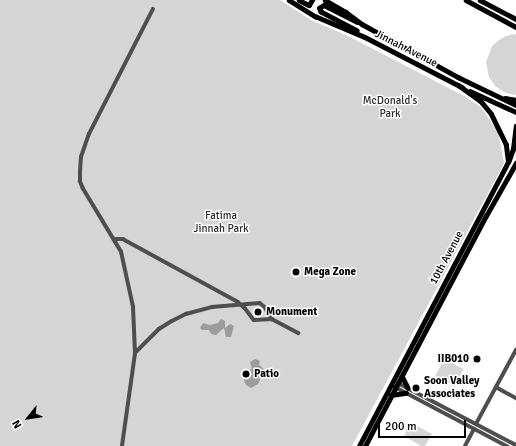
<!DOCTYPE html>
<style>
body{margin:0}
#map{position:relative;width:516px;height:446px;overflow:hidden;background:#fff;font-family:Signika,sans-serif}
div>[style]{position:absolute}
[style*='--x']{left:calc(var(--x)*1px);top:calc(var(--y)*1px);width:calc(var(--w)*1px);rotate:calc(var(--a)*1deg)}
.green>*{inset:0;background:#d5d5d5;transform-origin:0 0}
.water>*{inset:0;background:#9c9c9c}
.minor>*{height:3.5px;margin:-1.75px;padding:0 1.75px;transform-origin:1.75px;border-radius:1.75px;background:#4e4e4e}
.major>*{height:4.5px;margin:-2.25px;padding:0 2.25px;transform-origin:2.25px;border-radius:2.25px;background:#000}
.dots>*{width:11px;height:11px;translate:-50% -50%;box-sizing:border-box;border:2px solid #fff;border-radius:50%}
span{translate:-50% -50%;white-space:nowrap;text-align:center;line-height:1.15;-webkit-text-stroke:3px #fff;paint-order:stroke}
.street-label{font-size:11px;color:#000}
.park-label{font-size:11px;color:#2c2c2c}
.poi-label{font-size:11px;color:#000;font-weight:700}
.left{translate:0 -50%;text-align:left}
.right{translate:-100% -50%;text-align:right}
.north{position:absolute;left:8px;top:398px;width:40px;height:40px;-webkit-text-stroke:3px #fff;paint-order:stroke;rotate:240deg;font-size:11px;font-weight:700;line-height:16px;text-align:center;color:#000}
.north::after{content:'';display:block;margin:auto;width:14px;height:18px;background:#000;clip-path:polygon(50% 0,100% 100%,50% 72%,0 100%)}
.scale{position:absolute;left:378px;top:420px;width:88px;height:18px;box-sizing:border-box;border:2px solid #000;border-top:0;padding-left:5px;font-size:12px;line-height:14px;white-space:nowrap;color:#000;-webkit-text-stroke:3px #fff;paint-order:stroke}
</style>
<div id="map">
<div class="green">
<div style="clip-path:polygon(0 0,280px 0,311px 20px,348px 36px,464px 96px,481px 107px,498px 132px,504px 163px,502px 167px,352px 446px,0 446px)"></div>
<div style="clip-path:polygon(516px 34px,516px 95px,506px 93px,496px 87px,489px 77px,486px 62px,492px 46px,499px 40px,506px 36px)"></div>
<div style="left:444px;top:359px;width:22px;height:19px;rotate:27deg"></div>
<div style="clip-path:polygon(411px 423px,432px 434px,425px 446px,421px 446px,404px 436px)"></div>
</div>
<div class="water">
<div style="clip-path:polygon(221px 319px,225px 321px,225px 328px,230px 324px,234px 326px,231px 337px,226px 337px,224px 328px,216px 335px,211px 334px,209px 330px,202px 330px,200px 328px,203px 323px,210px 325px,218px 323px)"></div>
<div style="clip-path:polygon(255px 359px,260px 361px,259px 365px,265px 370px,258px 374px,260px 380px,258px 384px,251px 388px,246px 385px,243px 378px,248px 374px,248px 370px,252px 369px,250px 362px)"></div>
</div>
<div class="minor">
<div style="--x:115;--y:239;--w:8;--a:0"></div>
<div style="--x:123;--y:239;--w:131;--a:28.7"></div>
<div style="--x:238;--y:302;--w:9;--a:41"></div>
<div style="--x:245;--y:308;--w:15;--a:53"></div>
<div style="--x:254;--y:320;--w:18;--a:-3"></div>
<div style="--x:135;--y:353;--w:34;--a:-45"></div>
<div style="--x:159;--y:329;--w:15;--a:-32"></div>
<div style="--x:172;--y:321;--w:16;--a:-27"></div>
<div style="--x:186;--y:314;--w:27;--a:-15"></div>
<div style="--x:212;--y:307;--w:48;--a:-4.8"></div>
<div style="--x:260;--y:303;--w:6;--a:39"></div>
<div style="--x:265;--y:307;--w:14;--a:60"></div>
<div style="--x:272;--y:319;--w:30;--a:28"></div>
<div style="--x:398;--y:383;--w:133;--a:27.7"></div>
<div style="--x:395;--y:387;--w:127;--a:27.8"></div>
<div style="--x:496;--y:387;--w:23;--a:29"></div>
<div style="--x:476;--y:424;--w:84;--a:-61.6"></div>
<div style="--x:122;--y:446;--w:94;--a:-82"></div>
<div style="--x:135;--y:353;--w:46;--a:-92.5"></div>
<div style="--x:133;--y:307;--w:56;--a:-102.3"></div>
<div style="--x:121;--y:252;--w:74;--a:-121.1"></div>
<div style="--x:83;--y:189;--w:8;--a:-113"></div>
<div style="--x:80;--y:182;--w:11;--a:-90"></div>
<div style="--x:80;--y:171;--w:14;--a:-86"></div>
<div style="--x:81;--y:157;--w:24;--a:-71"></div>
<div style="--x:89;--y:134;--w:140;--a:-62.9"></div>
<div style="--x:465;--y:446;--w:19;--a:-62"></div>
</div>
<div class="major">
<div style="--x:289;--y:0;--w:31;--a:32"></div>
<div style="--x:315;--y:16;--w:54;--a:22.8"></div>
<div style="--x:365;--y:37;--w:109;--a:27.3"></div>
<div style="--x:299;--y:0;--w:11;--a:27"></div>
<div style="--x:309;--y:5;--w:6;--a:-59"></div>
<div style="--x:325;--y:0;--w:24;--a:30"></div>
<div style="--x:346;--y:12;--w:20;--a:37"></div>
<div style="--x:362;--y:24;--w:110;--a:28.9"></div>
<div style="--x:458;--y:77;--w:64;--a:25.8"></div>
<div style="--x:466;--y:0;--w:57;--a:28.4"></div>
<div style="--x:480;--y:0;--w:41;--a:27.8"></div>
<div style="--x:357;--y:31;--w:41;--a:-152.2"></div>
<div style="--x:321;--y:12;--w:4;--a:-117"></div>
<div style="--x:319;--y:8;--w:6;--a:-31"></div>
<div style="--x:324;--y:5;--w:37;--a:27"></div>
<div style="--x:470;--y:91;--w:51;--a:24.5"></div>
<div style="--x:505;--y:98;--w:11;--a:10"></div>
<div style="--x:509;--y:160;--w:12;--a:-70"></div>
<div style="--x:513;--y:149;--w:23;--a:-83"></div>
<div style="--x:402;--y:376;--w:13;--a:63"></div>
<div style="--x:391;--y:395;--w:15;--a:-8"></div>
<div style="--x:359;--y:446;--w:321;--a:-62.3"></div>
<div style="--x:508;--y:162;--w:17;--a:-97"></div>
<div style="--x:506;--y:145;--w:34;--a:-116"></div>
<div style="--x:491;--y:114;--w:16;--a:-130"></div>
<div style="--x:481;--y:102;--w:27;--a:-144"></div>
<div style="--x:365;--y:446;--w:260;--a:-62.3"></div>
<div style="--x:486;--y:216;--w:61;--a:-60.5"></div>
</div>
<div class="dots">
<div style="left:296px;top:272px;background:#000"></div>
<div style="left:258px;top:312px;background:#000"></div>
<div style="left:477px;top:359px;background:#000"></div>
<div style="left:246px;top:374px;background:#000"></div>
<div style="left:416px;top:388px;background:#000"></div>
</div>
<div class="street-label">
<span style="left:406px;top:49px;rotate:27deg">Jinnah Avenue</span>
<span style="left:447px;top:258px;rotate:-62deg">10th Avenue</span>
</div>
<div class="park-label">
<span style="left:390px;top:108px">McDonald's<br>Park</span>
<span style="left:221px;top:223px">Fatima<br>Jinnah Park</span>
</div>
<div class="poi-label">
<span class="left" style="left:304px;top:272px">Mega Zone</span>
<span class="left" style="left:266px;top:312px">Monument</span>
<span class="right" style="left:469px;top:359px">IIB010</span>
<span class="left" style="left:254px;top:374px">Patio</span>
<span class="left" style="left:424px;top:388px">Soon Valley<br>Associates</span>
</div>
<div class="north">N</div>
<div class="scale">200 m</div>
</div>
